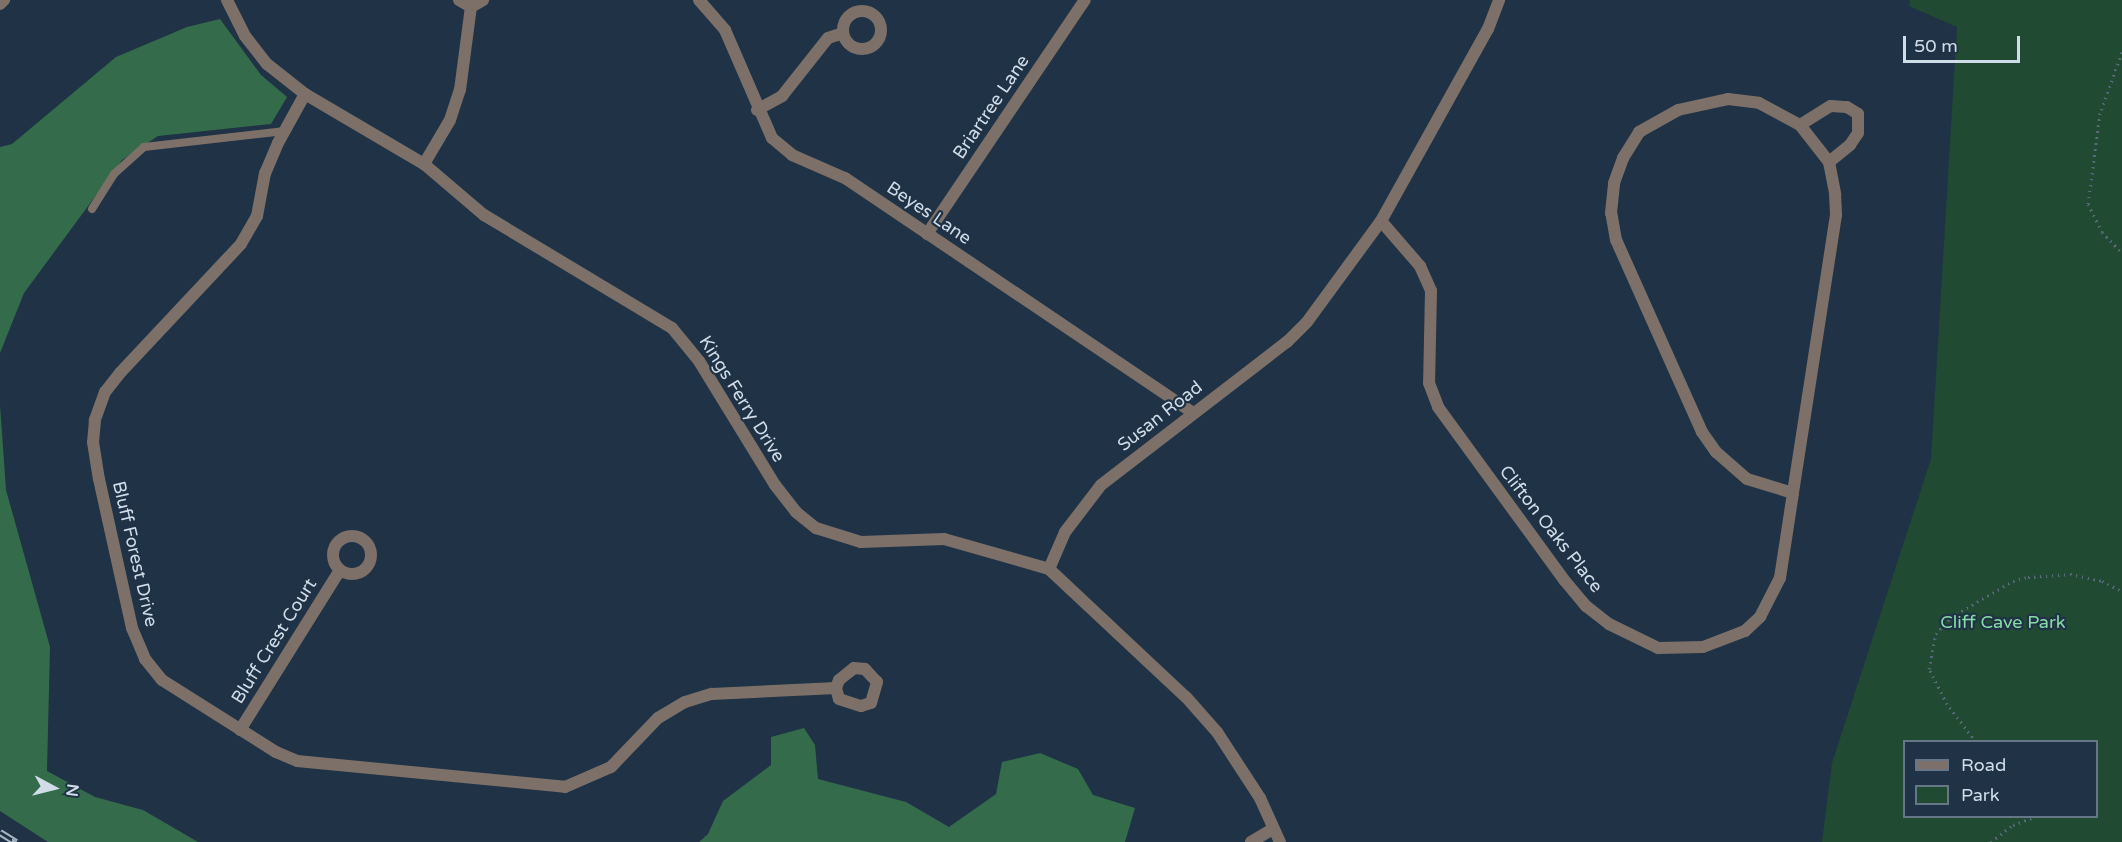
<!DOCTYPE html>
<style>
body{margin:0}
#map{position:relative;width:2122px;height:842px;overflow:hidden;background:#1f3246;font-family:"Varela Round",sans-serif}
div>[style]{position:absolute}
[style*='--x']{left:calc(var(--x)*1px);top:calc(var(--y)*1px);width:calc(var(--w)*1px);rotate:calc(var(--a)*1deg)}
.green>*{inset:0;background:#204b32}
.forest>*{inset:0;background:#346c4b}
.path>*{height:3px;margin-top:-1.5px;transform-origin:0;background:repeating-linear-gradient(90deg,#59697b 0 1.5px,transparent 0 6px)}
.service>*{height:8px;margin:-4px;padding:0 4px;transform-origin:4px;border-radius:4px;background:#7c7068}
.minor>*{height:12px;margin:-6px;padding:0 6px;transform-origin:6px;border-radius:6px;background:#7c7068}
.minor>.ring{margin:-6px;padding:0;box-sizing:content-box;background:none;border:12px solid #7c7068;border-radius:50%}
.rail>*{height:7px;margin-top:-3.5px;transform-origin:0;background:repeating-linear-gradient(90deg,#1f3246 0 14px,#a9b7c4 0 28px);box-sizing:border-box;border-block:2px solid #a9b7c4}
span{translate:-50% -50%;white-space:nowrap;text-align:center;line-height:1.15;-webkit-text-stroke:4.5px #1f3246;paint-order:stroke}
.street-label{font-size:18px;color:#d0dce8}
.park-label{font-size:18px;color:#87dba7}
.legend{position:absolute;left:1903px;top:740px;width:195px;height:78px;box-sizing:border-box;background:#1f3246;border:2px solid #667687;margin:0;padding:8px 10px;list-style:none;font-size:18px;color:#d0dce8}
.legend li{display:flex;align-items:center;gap:12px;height:30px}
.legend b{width:30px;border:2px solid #667687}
.north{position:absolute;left:24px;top:758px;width:60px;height:60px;-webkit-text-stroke:4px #1f3246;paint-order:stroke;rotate:97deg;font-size:16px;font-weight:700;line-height:24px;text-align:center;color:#d0dce8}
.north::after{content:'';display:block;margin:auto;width:21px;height:27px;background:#d0dce8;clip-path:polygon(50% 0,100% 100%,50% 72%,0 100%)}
.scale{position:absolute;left:1903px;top:36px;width:117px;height:27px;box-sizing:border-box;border:3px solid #d0dce8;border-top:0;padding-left:8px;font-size:18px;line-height:21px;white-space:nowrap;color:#d0dce8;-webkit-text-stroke:4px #1f3246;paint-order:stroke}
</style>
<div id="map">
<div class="green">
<div style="clip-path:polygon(evenodd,1910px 0,2122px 0,2122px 842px,1822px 842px,1832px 763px,1931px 459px,1957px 27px,1909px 6px,1910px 0,1904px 742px,2096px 742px,2096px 816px,1904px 816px,1904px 742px)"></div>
</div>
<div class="forest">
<div style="clip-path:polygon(220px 19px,261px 75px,287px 97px,271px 124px,158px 136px,122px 160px,24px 293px,0 353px,0 147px,12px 144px,116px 57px,187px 27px)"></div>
<div style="clip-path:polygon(0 405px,6px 490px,50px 647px,47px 771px,95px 797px,143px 810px,198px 842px,48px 842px,0 811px)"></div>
<div style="clip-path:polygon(804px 728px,815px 745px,818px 779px,906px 802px,949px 827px,996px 794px,1002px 762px,1040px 753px,1078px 769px,1093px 795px,1135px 808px,1125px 842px,699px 842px,708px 834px,723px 801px,771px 765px,771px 737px)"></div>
</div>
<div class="path">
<div style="--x:2122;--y:52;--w:65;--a:109.8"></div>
<div style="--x:2100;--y:113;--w:92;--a:97.5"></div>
<div style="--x:2088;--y:204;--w:31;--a:63"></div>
<div style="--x:2102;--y:232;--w:29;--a:46"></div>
<div style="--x:1976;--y:742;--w:48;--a:-127.3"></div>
<div style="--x:1947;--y:704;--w:39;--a:-117"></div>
<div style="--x:1929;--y:669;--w:36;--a:-79"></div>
<div style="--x:1936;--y:634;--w:23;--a:-49"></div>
<div style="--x:1951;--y:617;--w:72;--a:-30.1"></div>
<div style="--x:2013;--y:581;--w:16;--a:-15"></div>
<div style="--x:2028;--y:577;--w:42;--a:-4.1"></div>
<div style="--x:2070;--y:574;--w:33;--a:12"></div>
<div style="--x:2102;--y:581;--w:22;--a:27"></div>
<div style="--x:1991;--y:842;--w:28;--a:-38"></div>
<div style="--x:2013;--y:825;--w:25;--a:-21"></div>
</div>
<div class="service">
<div style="--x:92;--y:209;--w:41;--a:-57.8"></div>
<div style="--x:114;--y:174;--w:40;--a:-42"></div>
<div style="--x:144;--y:147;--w:142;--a:-6.5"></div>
</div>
<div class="minor">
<div style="--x:227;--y:0;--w:40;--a:63.4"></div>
<div style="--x:245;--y:36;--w:36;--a:52"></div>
<div style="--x:267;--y:64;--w:48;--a:38.3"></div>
<div style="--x:305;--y:94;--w:138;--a:30.5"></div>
<div style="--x:424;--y:164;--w:79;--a:40.4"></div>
<div style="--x:484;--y:215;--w:219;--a:31"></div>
<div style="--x:672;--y:328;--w:43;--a:50.7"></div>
<div style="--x:699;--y:361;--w:145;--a:58.5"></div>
<div style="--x:775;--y:485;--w:34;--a:52"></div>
<div style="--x:796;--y:512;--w:26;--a:39"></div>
<div style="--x:816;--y:528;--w:47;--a:17.3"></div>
<div style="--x:861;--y:542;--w:83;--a:-2.1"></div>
<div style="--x:944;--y:539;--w:109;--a:15.9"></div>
<div style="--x:1049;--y:569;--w:187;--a:43.1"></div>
<div style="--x:1186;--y:697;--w:47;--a:48.5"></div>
<div style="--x:1217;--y:732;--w:79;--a:56.9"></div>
<div style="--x:1260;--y:798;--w:48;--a:65.6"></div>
<div style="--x:459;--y:0;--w:14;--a:30"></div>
<div style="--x:471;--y:7;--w:14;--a:-30"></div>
<div style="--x:699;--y:0;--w:40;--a:49"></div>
<div style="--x:725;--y:30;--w:118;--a:66.5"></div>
<div style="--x:772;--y:138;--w:26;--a:40"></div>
<div style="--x:792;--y:155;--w:58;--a:23.5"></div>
<div style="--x:845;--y:178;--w:420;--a:34"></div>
<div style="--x:0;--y:4;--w:6;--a:-45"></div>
<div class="ring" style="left:843px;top:11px;width:26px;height:26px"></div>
<div style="--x:305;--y:94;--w:56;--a:118.9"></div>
<div style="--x:278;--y:143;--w:33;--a:113"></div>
<div style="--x:265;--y:173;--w:44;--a:100.5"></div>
<div style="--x:257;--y:216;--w:32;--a:120"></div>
<div style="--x:241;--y:244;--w:177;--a:133.2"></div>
<div style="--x:120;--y:373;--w:24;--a:128"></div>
<div style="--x:105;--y:392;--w:30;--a:110"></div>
<div style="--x:95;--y:420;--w:22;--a:95"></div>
<div style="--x:93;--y:442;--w:37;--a:81"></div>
<div style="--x:99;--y:479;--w:153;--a:77.5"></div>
<div style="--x:132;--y:628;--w:34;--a:67"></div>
<div style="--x:145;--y:659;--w:27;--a:51"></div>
<div style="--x:162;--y:680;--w:135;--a:32.3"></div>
<div style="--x:276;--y:752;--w:23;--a:23"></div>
<div style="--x:297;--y:761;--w:269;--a:5.5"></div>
<div style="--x:565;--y:787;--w:50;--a:-23.5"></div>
<div style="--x:611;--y:767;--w:68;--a:-46.2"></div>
<div style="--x:658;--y:718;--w:31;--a:-31"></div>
<div style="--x:685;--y:702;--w:28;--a:-17"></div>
<div style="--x:712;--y:694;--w:124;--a:-2.8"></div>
<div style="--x:836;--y:688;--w:11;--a:75"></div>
<div style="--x:839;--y:699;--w:23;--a:18"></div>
<div style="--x:861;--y:706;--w:10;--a:-17"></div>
<div style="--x:871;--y:703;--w:22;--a:-74"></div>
<div style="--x:877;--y:682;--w:18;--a:-133"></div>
<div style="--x:865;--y:669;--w:11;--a:-175"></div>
<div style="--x:854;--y:668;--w:19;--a:141"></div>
<div style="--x:839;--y:680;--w:9;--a:111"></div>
<div style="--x:1728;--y:99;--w:31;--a:7"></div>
<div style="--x:1759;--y:103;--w:47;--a:28.2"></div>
<div style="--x:1800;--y:125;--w:47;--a:51.9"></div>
<div style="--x:1829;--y:162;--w:33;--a:79"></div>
<div style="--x:1835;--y:194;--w:21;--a:87"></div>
<div style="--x:1836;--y:215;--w:281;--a:98.8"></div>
<div style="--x:1793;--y:493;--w:48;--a:-163.1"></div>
<div style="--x:1747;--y:479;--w:41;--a:-138.9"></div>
<div style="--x:1716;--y:452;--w:24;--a:-125"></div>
<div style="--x:1702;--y:432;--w:210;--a:-114.1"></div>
<div style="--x:1616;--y:240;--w:27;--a:-100"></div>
<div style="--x:1611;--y:213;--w:30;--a:-84"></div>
<div style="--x:1614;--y:183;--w:27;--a:-70"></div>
<div style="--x:1623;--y:158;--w:31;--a:-58"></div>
<div style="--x:1639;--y:132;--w:45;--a:-29.4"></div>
<div style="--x:1678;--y:110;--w:51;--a:-12.4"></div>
<div style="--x:757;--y:110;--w:29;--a:-29"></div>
<div style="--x:782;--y:96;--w:74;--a:-51.6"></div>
<div style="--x:828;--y:38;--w:16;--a:-18"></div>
<div style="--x:1800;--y:125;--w:36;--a:-32"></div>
<div style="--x:1831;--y:106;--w:16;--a:4"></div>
<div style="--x:1847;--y:107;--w:13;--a:32"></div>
<div style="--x:1858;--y:114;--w:19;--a:90"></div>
<div style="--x:1858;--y:133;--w:14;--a:124"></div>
<div style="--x:1850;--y:145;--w:27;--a:141"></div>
<div style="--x:424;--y:164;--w:51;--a:-59.4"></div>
<div style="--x:450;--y:120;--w:32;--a:-72"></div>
<div style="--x:460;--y:90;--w:84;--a:-82.5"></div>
<div style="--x:1381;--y:221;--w:60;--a:49.1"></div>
<div style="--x:1420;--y:266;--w:27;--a:66"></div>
<div style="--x:1431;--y:291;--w:92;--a:91.2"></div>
<div style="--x:1429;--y:383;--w:26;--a:69"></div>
<div style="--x:1438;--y:407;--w:215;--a:53.9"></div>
<div style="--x:1565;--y:581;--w:33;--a:50"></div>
<div style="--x:1586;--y:606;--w:29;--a:38"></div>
<div style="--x:1609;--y:624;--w:55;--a:26.1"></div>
<div style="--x:1658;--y:648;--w:45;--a:-1.3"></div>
<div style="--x:1703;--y:647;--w:45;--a:-20.9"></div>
<div style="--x:1745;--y:631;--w:21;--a:-43"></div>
<div style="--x:1760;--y:617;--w:44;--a:-62.9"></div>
<div style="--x:1780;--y:578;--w:86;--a:-81.3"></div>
<div style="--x:927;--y:234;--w:282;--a:-56"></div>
<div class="ring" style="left:333px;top:536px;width:26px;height:26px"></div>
<div style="--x:1049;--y:569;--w:40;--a:-66.6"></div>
<div style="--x:1065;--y:532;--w:59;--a:-52.5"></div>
<div style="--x:1101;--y:485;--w:235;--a:-37.6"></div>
<div style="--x:1287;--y:342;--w:28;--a:-45"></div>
<div style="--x:1307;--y:322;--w:125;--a:-53.8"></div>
<div style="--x:1381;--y:221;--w:220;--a:-60.9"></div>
<div style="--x:1488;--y:29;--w:31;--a:-69"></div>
<div style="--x:240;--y:730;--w:189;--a:-58"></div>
<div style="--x:1251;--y:842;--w:26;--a:-31"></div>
</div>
<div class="rail">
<div style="--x:0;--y:832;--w:19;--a:32"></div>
</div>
<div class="street-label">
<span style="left:991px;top:107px;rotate:-56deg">Briartree Lane</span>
<span style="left:929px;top:213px;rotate:34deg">Beyes Lane</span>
<span style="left:742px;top:399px;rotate:58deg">Kings Ferry Drive</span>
<span style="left:1160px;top:416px;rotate:-38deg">Susan Road</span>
<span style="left:1551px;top:529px;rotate:52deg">Clifton Oaks Place</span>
<span style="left:135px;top:554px;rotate:77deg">Bluff Forest Drive</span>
<span style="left:274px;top:641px;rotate:-58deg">Bluff Crest Court</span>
</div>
<div class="park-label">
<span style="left:2003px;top:622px">Cliff Cave Park</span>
</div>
<ul class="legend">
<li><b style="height:8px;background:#7c7068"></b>Road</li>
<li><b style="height:16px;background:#204b32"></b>Park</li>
</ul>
<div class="north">N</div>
<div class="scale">50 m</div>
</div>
